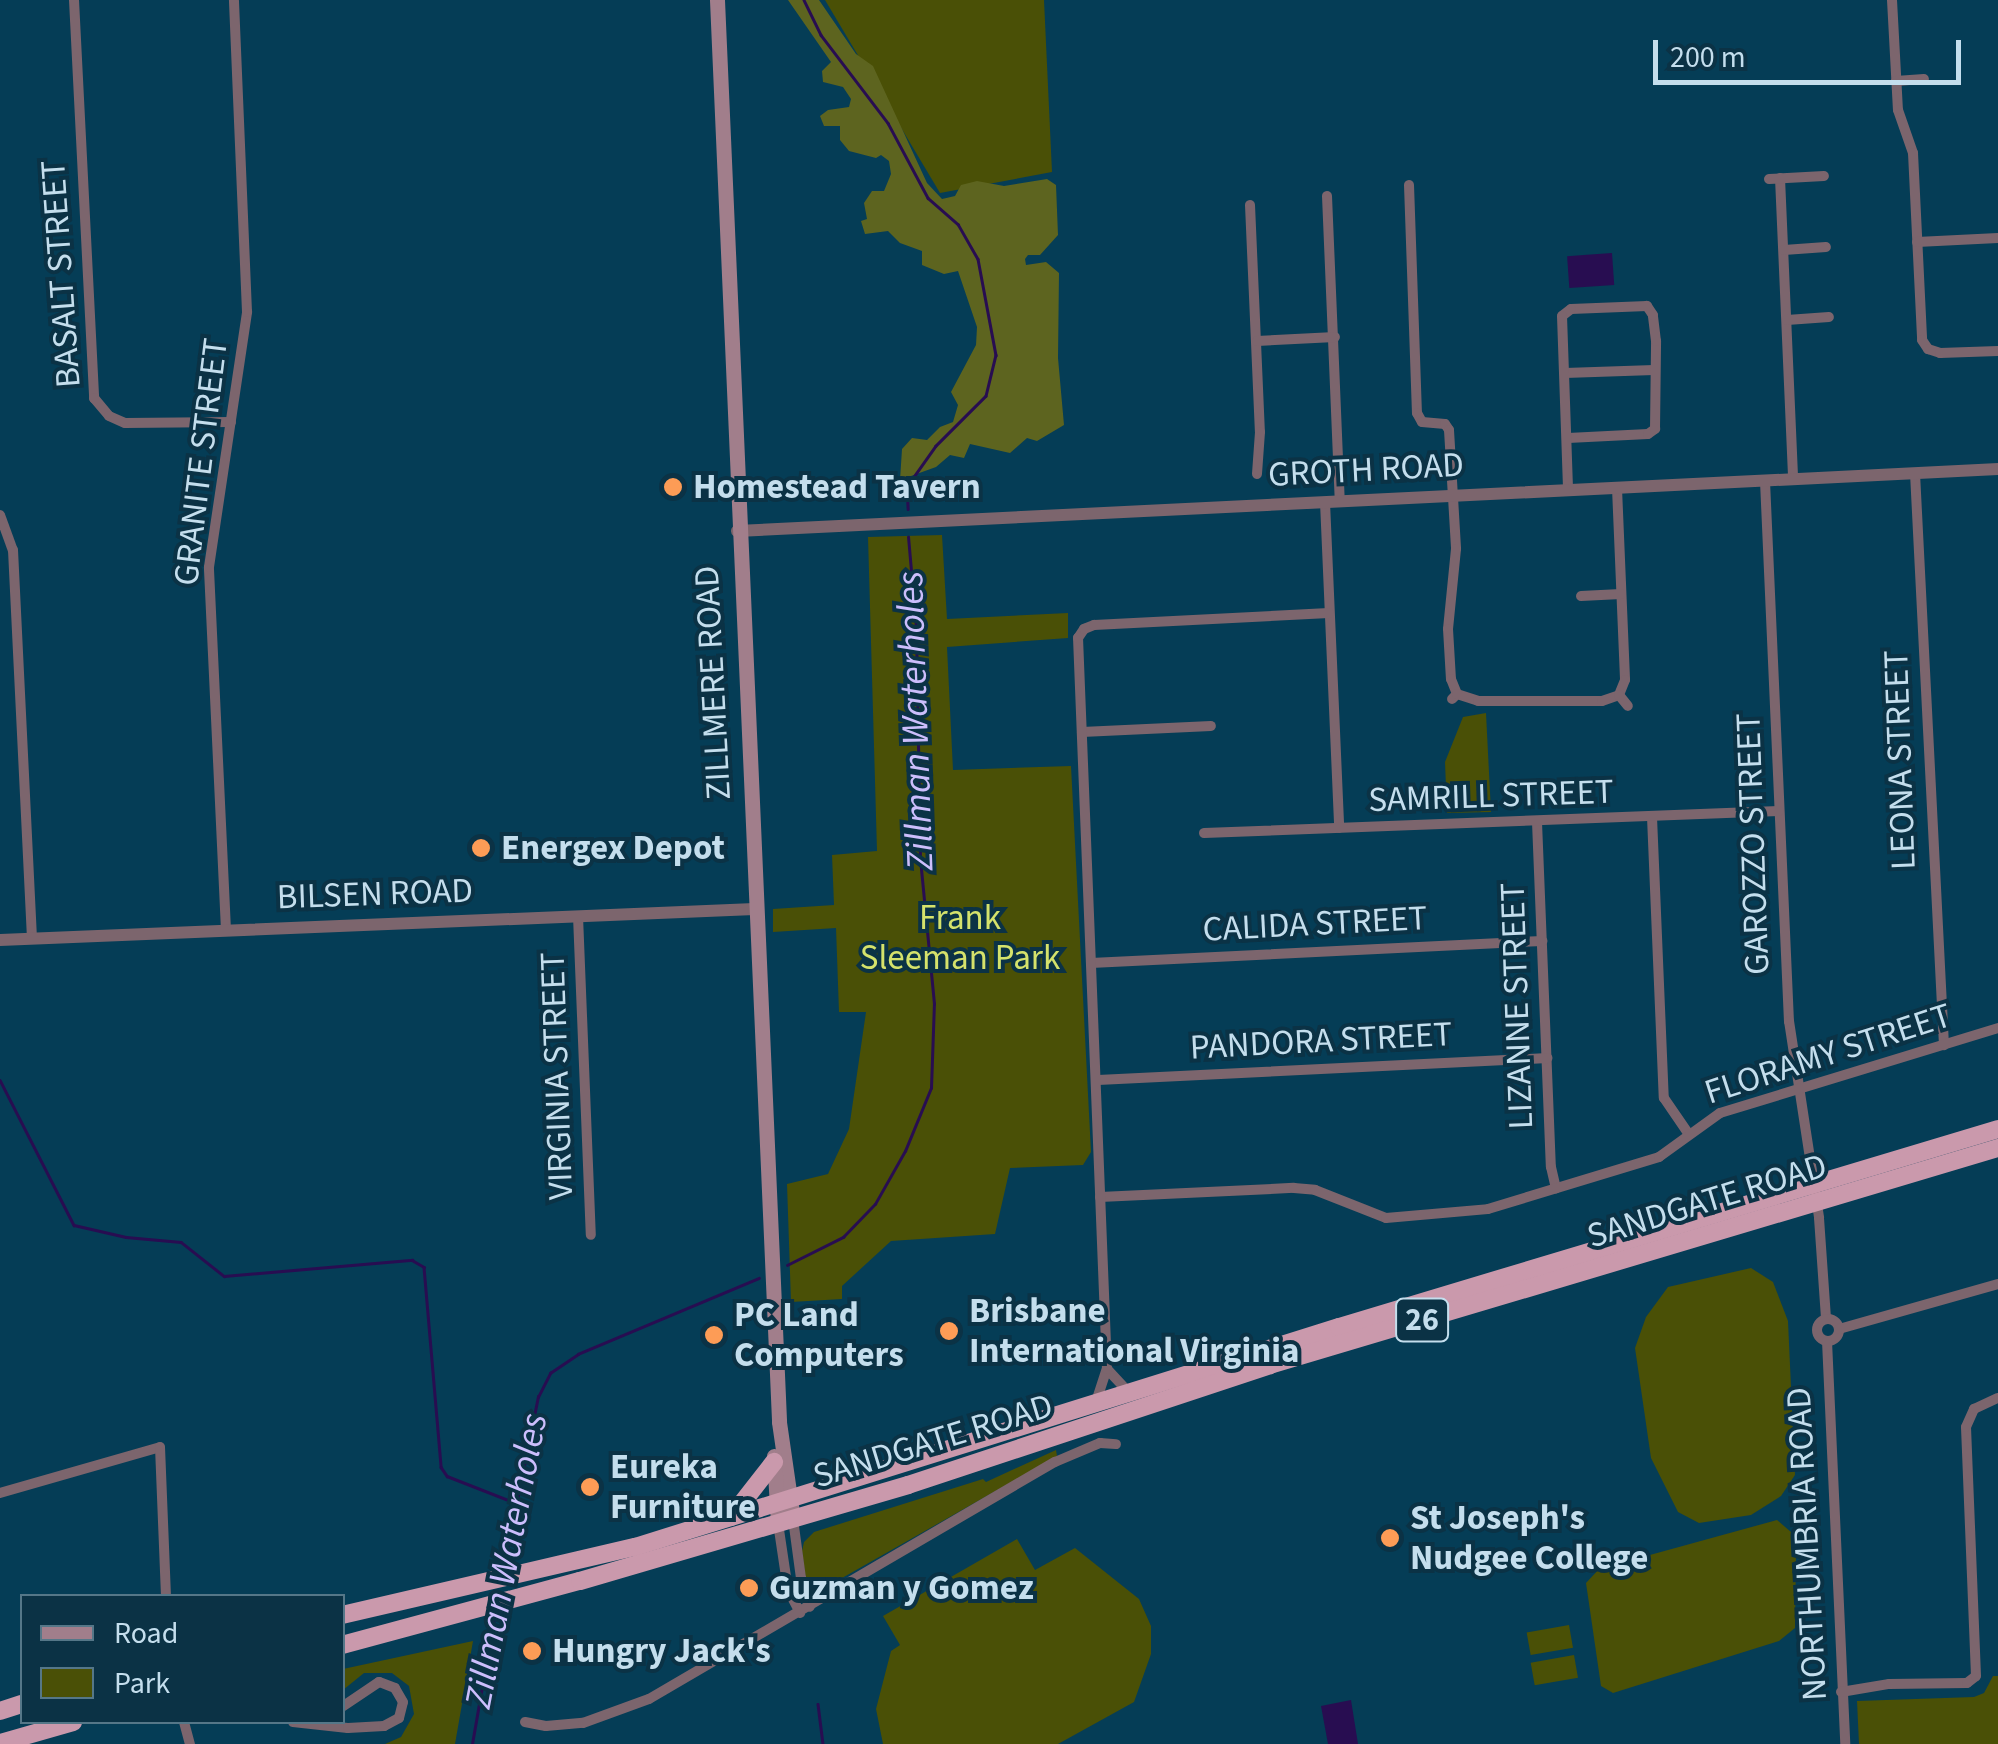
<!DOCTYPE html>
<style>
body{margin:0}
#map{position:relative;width:1998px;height:1744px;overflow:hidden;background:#053d56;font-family:"Source Sans 3",sans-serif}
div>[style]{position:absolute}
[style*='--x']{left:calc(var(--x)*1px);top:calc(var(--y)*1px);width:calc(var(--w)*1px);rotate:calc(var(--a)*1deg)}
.green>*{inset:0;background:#4a5006;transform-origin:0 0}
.forest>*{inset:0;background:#5d641f}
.water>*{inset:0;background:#280d51;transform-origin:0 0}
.stream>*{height:2.5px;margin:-1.25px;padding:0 1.25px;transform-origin:1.25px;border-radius:1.25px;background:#280d51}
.minor>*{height:10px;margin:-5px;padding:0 5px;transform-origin:5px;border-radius:5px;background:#7c656d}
.minor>.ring{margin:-5px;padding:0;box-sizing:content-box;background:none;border:10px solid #7c656d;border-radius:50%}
.tertiary>*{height:12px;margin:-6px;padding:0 6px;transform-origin:6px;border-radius:6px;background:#7c656d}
.secondary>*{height:15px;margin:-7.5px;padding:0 7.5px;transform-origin:7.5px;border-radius:7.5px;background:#a17e8b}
.trunk>*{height:18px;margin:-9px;padding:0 9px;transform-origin:9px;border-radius:9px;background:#ca99ac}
.dots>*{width:28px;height:28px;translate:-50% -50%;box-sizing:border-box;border:5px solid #0b3245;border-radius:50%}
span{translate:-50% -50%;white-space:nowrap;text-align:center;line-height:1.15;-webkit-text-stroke:8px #0b3245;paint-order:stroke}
.shield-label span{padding:2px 8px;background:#0b3245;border:2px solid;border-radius:8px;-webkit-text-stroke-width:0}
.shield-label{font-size:32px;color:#c4deed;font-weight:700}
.street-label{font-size:35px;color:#c4deed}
.poi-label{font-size:35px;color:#c4deed;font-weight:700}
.left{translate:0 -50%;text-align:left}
.park-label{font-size:35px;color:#d5e26b}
.water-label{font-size:38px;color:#ccbefc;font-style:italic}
.legend{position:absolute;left:20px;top:1594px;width:325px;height:130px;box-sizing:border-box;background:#0b3245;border:2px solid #578;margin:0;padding:12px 18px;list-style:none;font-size:30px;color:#c4deed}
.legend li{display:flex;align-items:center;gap:20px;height:50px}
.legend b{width:50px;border:2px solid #578}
.scale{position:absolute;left:1653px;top:40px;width:308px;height:45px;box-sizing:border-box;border:5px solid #c4deed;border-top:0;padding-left:12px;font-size:30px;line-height:35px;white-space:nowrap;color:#c4deed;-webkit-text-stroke:8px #0b3245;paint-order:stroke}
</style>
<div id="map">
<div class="green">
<div style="clip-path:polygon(825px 0,1044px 0,1052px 172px,940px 193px)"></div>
<div style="clip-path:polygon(942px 535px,947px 619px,1068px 613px,1068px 638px,947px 647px,953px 770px,1071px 766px,1091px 1152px,1083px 1165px,1010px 1168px,995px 1234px,891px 1241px,842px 1286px,842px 1299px,791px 1302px,787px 1184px,828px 1174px,849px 1129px,866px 1012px,839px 1012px,836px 928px,773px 932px,773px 909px,834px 905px,832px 855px,877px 851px,868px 537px)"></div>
<div style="clip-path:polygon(1486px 713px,1491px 812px,1447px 813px,1445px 762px,1463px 717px)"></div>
<div style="clip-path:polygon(1751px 1268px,1773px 1282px,1788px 1321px,1795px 1475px,1781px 1496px,1751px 1515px,1699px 1523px,1678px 1512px,1651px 1458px,1635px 1348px,1646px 1317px,1668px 1287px)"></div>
<div style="clip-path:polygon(1056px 1450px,1057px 1456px,828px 1586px,818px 1589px,806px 1581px,802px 1551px,804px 1542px,814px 1532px,983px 1479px,986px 1482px)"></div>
<div style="clip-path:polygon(1777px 1520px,1791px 1532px,1796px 1554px,1795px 1628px,1779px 1641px,1613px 1693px,1601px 1686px,1586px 1583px,1599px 1569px)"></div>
<div style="clip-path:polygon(1017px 1539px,1035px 1570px,1075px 1548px,1139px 1599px,1151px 1626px,1151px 1654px,1134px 1702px,1058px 1744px,883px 1744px,876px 1709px,891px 1651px,900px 1645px,883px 1616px)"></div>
<div style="left:1569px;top:1625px;width:23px;height:43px;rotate:80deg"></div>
<div style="clip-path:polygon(473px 1641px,455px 1744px,385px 1744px,401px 1737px,414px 1714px,409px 1686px,392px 1673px,364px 1673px,343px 1690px,343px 1669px)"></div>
<div style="left:1574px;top:1655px;width:23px;height:44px;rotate:80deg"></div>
<div style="clip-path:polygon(1993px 1676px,1998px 1676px,1998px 1744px,1859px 1744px,1857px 1701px,1974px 1697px,1984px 1693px)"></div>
</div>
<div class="forest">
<div style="clip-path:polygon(788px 0,819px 0,856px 54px,873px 66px,927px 183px,942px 199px,955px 196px,961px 185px,977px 181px,1004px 186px,1047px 179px,1056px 185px,1058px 235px,1040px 255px,1028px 255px,1025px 259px,1026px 265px,1046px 262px,1059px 273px,1058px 358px,1064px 425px,1037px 441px,1027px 438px,1010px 453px,970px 444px,964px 458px,950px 455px,936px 467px,900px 480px,902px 449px,912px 438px,927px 440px,940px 427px,953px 422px,958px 405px,951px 392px,976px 345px,977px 327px,958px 271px,944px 274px,922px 265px,922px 251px,900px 243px,888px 231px,865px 234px,861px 221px,867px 219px,864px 203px,872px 191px,884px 191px,891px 174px,889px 161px,881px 155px,876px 158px,849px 151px,840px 140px,840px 126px,824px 126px,820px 116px,828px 110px,849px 107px,851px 99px,843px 87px,823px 82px,822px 71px,831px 62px)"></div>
</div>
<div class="water">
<div style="left:1612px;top:253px;width:32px;height:45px;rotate:86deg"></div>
<div style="clip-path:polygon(1351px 1700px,1358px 1744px,1328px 1744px,1321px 1706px)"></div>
</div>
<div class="stream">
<div style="--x:804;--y:0;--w:39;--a:64"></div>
<div style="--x:821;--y:35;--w:111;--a:52.7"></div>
<div style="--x:888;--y:123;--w:85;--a:61.9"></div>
<div style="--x:928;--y:198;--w:40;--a:41"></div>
<div style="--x:958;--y:224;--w:40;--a:60.3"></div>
<div style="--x:978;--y:259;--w:98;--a:79.4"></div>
<div style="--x:996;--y:355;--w:42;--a:103.7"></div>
<div style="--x:986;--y:396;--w:71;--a:135"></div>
<div style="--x:936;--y:446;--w:50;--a:125.3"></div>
<div style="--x:907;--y:487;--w:22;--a:87"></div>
<div style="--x:0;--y:1080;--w:163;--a:63"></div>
<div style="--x:74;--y:1225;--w:53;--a:13"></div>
<div style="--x:126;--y:1237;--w:55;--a:5.2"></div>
<div style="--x:181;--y:1242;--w:55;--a:38.3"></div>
<div style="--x:224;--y:1276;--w:189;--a:-4.9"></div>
<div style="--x:412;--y:1260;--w:14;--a:30"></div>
<div style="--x:424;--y:1267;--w:201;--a:85.1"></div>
<div style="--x:441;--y:1467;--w:11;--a:56"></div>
<div style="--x:447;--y:1476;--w:74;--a:21.4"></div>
<div style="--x:787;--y:1265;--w:63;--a:-26.6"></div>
<div style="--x:843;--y:1237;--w:46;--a:-45.9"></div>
<div style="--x:875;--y:1204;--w:61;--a:-60.5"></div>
<div style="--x:905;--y:1151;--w:68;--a:-67.6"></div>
<div style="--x:931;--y:1088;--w:84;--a:-88"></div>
<div style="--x:934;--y:1004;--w:146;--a:-95.5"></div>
<div style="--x:920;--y:859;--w:231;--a:-91"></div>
<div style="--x:916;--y:628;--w:91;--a:-95"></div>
<div style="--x:503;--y:1570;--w:177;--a:-78.6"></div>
<div style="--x:538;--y:1397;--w:27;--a:-63"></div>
<div style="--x:550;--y:1373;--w:34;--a:-34"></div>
<div style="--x:578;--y:1354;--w:196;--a:-22.8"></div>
<div style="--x:818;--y:1704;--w:40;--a:82.9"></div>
<div style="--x:472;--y:1744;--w:134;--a:-80.1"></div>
</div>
<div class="minor">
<div style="--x:74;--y:0;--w:399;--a:87.1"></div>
<div style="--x:94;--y:398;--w:23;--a:50"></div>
<div style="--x:109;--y:416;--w:17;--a:24"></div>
<div style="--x:125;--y:423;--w:106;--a:-0.5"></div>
<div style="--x:1892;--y:0;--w:110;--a:86.9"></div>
<div style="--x:1898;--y:110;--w:46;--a:70.8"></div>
<div style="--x:1913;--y:153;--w:187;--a:87.2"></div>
<div style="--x:1922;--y:340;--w:11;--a:56"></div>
<div style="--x:1928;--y:349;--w:13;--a:18"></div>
<div style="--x:1940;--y:353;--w:58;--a:-2"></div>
<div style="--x:1896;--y:81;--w:28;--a:-4"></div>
<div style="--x:1780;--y:178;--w:302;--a:87.5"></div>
<div style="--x:1769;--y:179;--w:55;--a:-3.1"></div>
<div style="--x:1409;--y:185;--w:228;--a:88"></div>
<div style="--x:1417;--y:413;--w:10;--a:61"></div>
<div style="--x:1422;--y:422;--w:23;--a:5"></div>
<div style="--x:1445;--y:424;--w:7;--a:56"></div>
<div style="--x:1449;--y:430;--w:119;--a:86.6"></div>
<div style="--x:1456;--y:549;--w:80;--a:95.7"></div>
<div style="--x:1448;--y:629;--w:50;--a:86.6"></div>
<div style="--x:1451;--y:679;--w:16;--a:68"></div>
<div style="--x:1457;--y:694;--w:7;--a:135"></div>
<div style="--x:1327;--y:196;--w:305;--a:87.6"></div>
<div style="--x:1250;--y:205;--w:227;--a:87.5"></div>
<div style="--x:1260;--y:432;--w:42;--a:94.1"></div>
<div style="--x:1917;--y:242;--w:81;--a:-2.8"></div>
<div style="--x:1784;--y:250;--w:42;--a:-4.1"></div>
<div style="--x:1787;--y:320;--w:42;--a:-4.1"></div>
<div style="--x:1257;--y:341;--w:78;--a:-2.9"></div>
<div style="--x:1565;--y:373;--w:89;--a:-1.9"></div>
<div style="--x:1568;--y:438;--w:80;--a:-2.9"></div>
<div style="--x:1648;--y:434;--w:9;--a:-36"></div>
<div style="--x:1655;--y:429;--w:88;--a:-89.3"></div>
<div style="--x:1656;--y:341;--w:26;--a:-97"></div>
<div style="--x:1653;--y:315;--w:11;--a:-124"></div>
<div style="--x:1647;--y:306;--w:76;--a:177.7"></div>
<div style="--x:1571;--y:309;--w:11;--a:142"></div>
<div style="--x:1562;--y:316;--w:174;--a:88"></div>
<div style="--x:1915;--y:473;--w:573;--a:87.1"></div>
<div style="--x:1765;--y:481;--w:541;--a:87.46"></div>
<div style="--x:1789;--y:1021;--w:199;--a:81.3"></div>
<div style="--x:1819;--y:1218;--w:101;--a:86"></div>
<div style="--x:1617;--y:488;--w:192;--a:87.6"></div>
<div style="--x:1625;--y:680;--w:16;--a:112"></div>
<div style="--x:1325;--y:502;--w:326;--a:87.5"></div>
<div style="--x:0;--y:515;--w:37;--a:70"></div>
<div style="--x:13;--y:550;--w:389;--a:87.2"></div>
<div style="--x:1581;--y:596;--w:40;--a:-2.9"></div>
<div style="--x:1457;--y:694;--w:22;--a:18"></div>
<div style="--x:1478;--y:701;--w:124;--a:0"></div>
<div style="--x:1602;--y:701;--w:18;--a:-19"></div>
<div style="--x:1619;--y:695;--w:14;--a:51"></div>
<div style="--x:1082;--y:732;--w:129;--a:-2.7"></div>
<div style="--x:1652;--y:817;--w:281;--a:87.6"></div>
<div style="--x:1664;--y:1098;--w:42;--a:55.6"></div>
<div style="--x:1537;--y:822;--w:345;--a:87.7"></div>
<div style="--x:1551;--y:1167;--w:22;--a:77"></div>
<div style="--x:1204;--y:833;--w:575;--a:-2.19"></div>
<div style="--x:578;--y:916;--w:319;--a:87.7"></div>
<div style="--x:226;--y:930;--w:363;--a:-92.7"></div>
<div style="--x:209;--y:567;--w:258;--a:-81.5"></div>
<div style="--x:247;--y:312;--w:312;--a:-92.4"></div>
<div style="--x:1091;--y:963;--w:452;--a:-2.8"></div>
<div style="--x:1098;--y:1080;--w:450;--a:-2.8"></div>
<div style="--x:1100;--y:1197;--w:194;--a:-2.7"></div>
<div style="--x:1294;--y:1188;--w:21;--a:5"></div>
<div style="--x:1315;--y:1190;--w:76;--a:21.5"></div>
<div style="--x:1386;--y:1218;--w:102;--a:-5"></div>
<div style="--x:1488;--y:1209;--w:179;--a:-16.9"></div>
<div style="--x:1659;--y:1157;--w:75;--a:-35.8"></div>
<div style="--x:1720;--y:1113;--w:291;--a:-17"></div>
<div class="ring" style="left:1817px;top:1319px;width:12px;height:12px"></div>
<div style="--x:1839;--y:1329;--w:165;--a:-15.8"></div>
<div style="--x:1827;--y:1341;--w:403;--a:87.4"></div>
<div style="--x:1107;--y:1369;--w:34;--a:47"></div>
<div style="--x:1095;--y:1405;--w:38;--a:-72"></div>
<div style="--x:1107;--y:1369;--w:732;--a:-92.27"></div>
<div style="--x:1078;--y:638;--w:11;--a:-56"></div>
<div style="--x:1084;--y:629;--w:11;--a:-22"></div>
<div style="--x:1094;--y:625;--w:235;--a:-2.9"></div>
<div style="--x:0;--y:1493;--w:166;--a:-16"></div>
<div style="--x:160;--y:1447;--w:149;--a:87.7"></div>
<div style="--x:793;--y:1519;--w:60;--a:82.3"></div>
<div style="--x:801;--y:1578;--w:30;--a:73"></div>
<div style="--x:778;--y:1523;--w:68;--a:81.5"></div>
<div style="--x:788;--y:1590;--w:26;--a:62"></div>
<div style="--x:1841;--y:1692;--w:49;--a:-9.5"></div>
<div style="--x:1889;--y:1684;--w:78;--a:-0.7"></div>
<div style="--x:1967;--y:1683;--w:11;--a:-38"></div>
<div style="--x:1976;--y:1676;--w:249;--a:-92.3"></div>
<div style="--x:1966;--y:1427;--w:20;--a:-66"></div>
<div style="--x:1974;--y:1409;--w:26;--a:-25"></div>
<div style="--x:184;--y:1722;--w:23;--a:75"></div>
<div style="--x:293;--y:1722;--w:55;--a:6.2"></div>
<div style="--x:348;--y:1728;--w:36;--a:-3"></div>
<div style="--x:384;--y:1726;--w:17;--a:-28"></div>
<div style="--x:399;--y:1718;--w:16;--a:-76"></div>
<div style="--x:403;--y:1702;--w:16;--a:-120"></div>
<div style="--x:395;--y:1688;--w:17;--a:-159"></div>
<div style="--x:379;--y:1682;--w:45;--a:146"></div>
<div style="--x:525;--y:1722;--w:21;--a:11"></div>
<div style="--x:546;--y:1726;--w:37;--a:-5"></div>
<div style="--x:583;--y:1723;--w:70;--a:-20"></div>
<div style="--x:649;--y:1699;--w:470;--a:-30.3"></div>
<div style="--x:1055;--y:1462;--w:49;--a:-22.9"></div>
<div style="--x:1100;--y:1443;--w:16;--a:4"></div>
</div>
<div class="tertiary">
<div style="--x:737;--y:531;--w:1263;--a:-2.81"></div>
<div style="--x:0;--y:940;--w:755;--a:-2.35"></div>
</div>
<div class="secondary">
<div style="--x:717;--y:0;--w:1423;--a:87.5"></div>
<div style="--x:779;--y:1422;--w:98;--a:81.8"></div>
<div style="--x:774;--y:1456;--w:67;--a:86.6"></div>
</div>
<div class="trunk">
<div style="--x:731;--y:1517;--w:70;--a:-52"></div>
<div style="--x:342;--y:1615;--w:301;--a:-13.1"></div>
<div style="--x:635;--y:1547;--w:738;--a:-17.35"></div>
<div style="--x:1339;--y:1327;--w:688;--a:-16.72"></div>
<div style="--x:342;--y:1645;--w:246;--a:-15.1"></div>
<div style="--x:580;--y:1581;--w:342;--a:-16.3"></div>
<div style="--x:908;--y:1485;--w:381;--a:-18.3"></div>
<div style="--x:1270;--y:1365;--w:760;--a:-16.6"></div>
<div style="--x:0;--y:1711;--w:23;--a:-18"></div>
<div style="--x:0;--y:1743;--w:76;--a:-16"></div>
</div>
<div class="dots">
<div style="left:673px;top:487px;background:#fd9c56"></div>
<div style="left:481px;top:848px;background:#fd9c56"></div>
<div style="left:949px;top:1331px;background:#fd9c56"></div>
<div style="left:714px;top:1335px;background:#fd9c56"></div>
<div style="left:590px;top:1487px;background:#fd9c56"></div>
<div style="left:1390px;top:1538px;background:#fd9c56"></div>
<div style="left:749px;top:1588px;background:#fd9c56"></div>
<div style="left:532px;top:1651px;background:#fd9c56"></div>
</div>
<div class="shield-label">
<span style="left:1422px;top:1320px">26</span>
</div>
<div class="street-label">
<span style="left:61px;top:274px;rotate:-94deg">BASALT STREET</span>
<span style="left:201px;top:462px;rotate:-83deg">GRANITE STREET</span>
<span style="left:1366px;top:470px;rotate:-3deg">GROTH ROAD</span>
<span style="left:713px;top:683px;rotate:-93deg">ZILLMERE ROAD</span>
<span style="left:1900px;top:760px;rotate:-92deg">LEONA STREET</span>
<span style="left:1491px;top:796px;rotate:-2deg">SAMRILL STREET</span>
<span style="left:1753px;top:844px;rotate:-92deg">GAROZZO STREET</span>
<span style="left:375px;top:894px;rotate:-2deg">BILSEN ROAD</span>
<span style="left:1315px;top:924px;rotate:-3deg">CALIDA STREET</span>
<span style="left:1517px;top:1006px;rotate:-92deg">LIZANNE STREET</span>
<span style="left:1321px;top:1041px;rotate:-3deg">PANDORA STREET</span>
<span style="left:1828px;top:1054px;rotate:-18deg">FLORAMY STREET</span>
<span style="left:557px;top:1076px;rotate:-92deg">VIRGINIA STREET</span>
<span style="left:1707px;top:1201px;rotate:-17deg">SANDGATE ROAD</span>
<span style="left:933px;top:1441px;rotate:-17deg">SANDGATE ROAD</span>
<span style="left:1807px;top:1544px;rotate:-93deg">NORTHUMBRIA ROAD</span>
</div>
<div class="poi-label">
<span class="left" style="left:693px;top:487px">Homestead Tavern</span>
<span class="left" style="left:501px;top:848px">Energex Depot</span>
<span class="left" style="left:969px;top:1331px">Brisbane<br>International Virginia</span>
<span class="left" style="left:734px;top:1335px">PC Land<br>Computers</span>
<span class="left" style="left:610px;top:1487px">Eureka<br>Furniture</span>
<span class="left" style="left:1410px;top:1538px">St Joseph's<br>Nudgee College</span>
<span class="left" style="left:769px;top:1588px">Guzman y Gomez</span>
<span class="left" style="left:552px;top:1651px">Hungry Jack's</span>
</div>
<div class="park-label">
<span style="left:960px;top:938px">Frank<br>Sleeman Park</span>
</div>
<div class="water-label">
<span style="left:916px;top:721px;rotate:-92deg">Zillman Waterholes</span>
<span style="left:507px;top:1561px;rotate:-79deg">Zillman Waterholes</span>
</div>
<ul class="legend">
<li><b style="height:12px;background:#a17e8b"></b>Road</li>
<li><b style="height:28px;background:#4a5006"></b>Park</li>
</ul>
<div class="scale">200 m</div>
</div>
